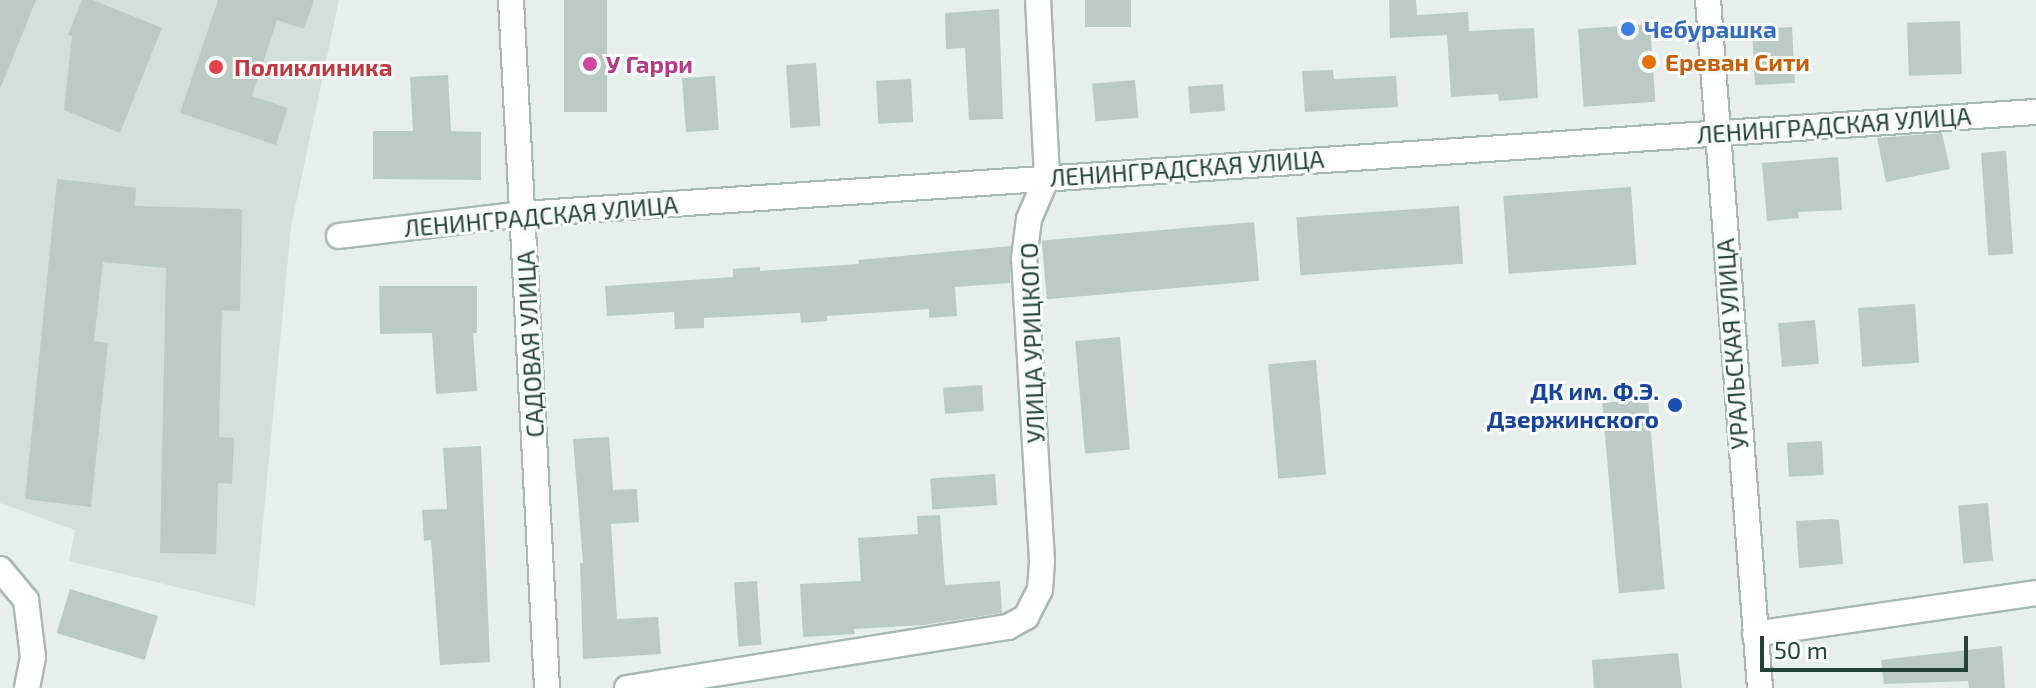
<!DOCTYPE html>
<meta charset="utf-8">
<style>
body{margin:0}
#map{position:relative;width:2036px;height:688px;overflow:hidden;background:#e6efeb;font-family:"Exo 2",sans-serif}
div>[style]{position:absolute}
[style*='--x']{left:calc(var(--x)*1px);top:calc(var(--y)*1px);width:calc(var(--w)*1px);rotate:calc(var(--a)*1deg)}
.built>*{inset:0;background:#d4dfda}
.building>*{inset:0;background:#bbcac4;transform-origin:0 0}
.roads{filter:drop-shadow(2px 0 #a8b8b2) drop-shadow(-2px 0 #a8b8b2) drop-shadow(0 2px #a8b8b2) drop-shadow(0 -2px #a8b8b2)}
.minor>*{height:24px;margin:-12px;padding:0 12px;transform-origin:12px;border-radius:12px;background:#fff}
.tertiary>*{height:24px;margin:-12px;padding:0 12px;transform-origin:12px;border-radius:12px;background:#fff}
.dots>*{width:22px;height:22px;translate:-50% -50%;box-sizing:border-box;border:4px solid #f7fbf9;border-radius:50%}
span{translate:-50% -50%;white-space:nowrap;text-align:center;line-height:1.15;-webkit-text-stroke:6px #f7fbf9;paint-order:stroke}
.shop-label{font-size:24px;color:#366cbe;font-weight:700}
.left{translate:0 -50%;text-align:left}
.food-label{font-size:24px;color:#c56008;font-weight:700}
.hotel-label{font-size:24px;color:#b23c85;font-weight:700}
.health-label{font-size:24px;color:#be3a42;font-weight:700}
.street-label{font-size:24px;color:#24423a}
.transit-label{font-size:24px;color:#164399;font-weight:700}
.right{translate:-100% -50%;text-align:right}
.scale{position:absolute;left:1760px;top:636px;width:208px;height:36px;box-sizing:border-box;border:4px solid #24423a;border-top:0;padding-left:10px;font-size:24px;line-height:28px;white-space:nowrap;color:#24423a;-webkit-text-stroke:6px #f7fbf9;paint-order:stroke}
</style>
<div id="map">
<div class="built">
<div style="clip-path:polygon(0 0,339px 0,291px 227px,255px 606px,69px 561px,75px 530px,0 503px)"></div>
</div>
<div class="building">
<div style="clip-path:polygon(0 0,36px 0,1px 87px,0 87px)"></div>
<div style="clip-path:polygon(82px 0,93px 0,162px 28px,120px 133px,64px 110px,72px 36px,68px 35px)"></div>
<div style="clip-path:polygon(218px 0,314px 0,304px 29px,277px 20px,252px 96px,288px 108px,276px 145px,180px 113px)"></div>
<div style="left:564px;top:0;width:43px;height:112px"></div>
<div style="left:1085px;top:0;width:46px;height:27px"></div>
<div style="clip-path:polygon(1389px 0,1416px 0,1417px 15px,1468px 12px,1469px 31px,1534px 28px,1538px 98px,1499px 101px,1498px 94px,1451px 97px,1447px 35px,1390px 38px)"></div>
<div style="clip-path:polygon(999px 9px,1003px 119px,969px 120px,965px 48px,946px 49px,945px 13px)"></div>
<div style="left:1960px;top:21px;width:53px;height:53px;rotate:88deg"></div>
<div style="left:1650px;top:24px;width:78px;height:72px;rotate:86deg"></div>
<div style="left:1792px;top:27px;width:56px;height:40px;rotate:87deg"></div>
<div style="left:816px;top:63px;width:63px;height:30px;rotate:86deg"></div>
<div style="clip-path:polygon(1333px 70px,1334px 79px,1396px 76px,1398px 107px,1305px 112px,1302px 71px)"></div>
<div style="clip-path:polygon(448px 75px,451px 131px,481px 132px,481px 180px,373px 179px,373px 131px,413px 131px,410px 77px)"></div>
<div style="left:715px;top:76px;width:54px;height:33px;rotate:86deg"></div>
<div style="left:911px;top:79px;width:43px;height:35px;rotate:87deg"></div>
<div style="left:1135px;top:80px;width:38px;height:43px;rotate:85deg"></div>
<div style="left:1223px;top:84px;width:27px;height:35px;rotate:86deg"></div>
<div style="clip-path:polygon(1942px 133px,1950px 169px,1886px 182px,1877px 138px)"></div>
<div style="left:2006px;top:151px;width:103px;height:25px;rotate:86deg"></div>
<div style="clip-path:polygon(1838px 157px,1842px 210px,1798px 212px,1799px 218px,1767px 221px,1762px 163px)"></div>
<div style="clip-path:polygon(57px 179px,136px 188px,135px 206px,242px 209px,240px 311px,222px 310px,219px 437px,234px 438px,232px 484px,218px 483px,216px 554px,160px 553px,166px 268px,103px 262px,94px 341px,108px 343px,91px 507px,25px 499px)"></div>
<div style="left:1631px;top:187px;width:78px;height:128px;rotate:86deg"></div>
<div style="left:1459px;top:206px;width:58px;height:163px;rotate:86deg"></div>
<div style="left:1254px;top:222px;width:59px;height:213px;rotate:85deg"></div>
<div style="clip-path:polygon(1011px 246px,1010px 283px,955px 287px,957px 316px,929px 318px,929px 309px,827px 316px,827px 321px,801px 323px,800px 313px,704px 318px,704px 328px,675px 329px,674px 312px,607px 316px,605px 286px,733px 277px,733px 269px,760px 267px,760px 271px,859px 264px,858px 260px)"></div>
<div style="clip-path:polygon(379px 286px,477px 286px,477px 333px,473px 333px,477px 391px,436px 394px,432px 333px,380px 334px)"></div>
<div style="left:1915px;top:304px;width:59px;height:57px;rotate:86deg"></div>
<div style="left:1815px;top:320px;width:44px;height:37px;rotate:85deg"></div>
<div style="left:1120px;top:337px;width:113px;height:45px;rotate:85deg"></div>
<div style="left:1316px;top:360px;width:115px;height:48px;rotate:85deg"></div>
<div style="left:982px;top:385px;width:26px;height:39px;rotate:86deg"></div>
<div style="left:1648px;top:399px;width:191px;height:46px;rotate:85deg"></div>
<div style="clip-path:polygon(609px 437px,613px 490px,637px 489px,639px 522px,611px 524px,617px 619px,658px 617px,661px 654px,583px 659px,580px 563px,583px 563px,573px 439px)"></div>
<div style="left:1822px;top:441px;width:34px;height:35px;rotate:87deg"></div>
<div style="clip-path:polygon(481px 446px,490px 662px,440px 665px,431px 540px,424px 541px,422px 510px,447px 509px,443px 448px)"></div>
<div style="left:995px;top:474px;width:31px;height:65px;rotate:86deg"></div>
<div style="left:1988px;top:503px;width:58px;height:30px;rotate:85deg"></div>
<div style="clip-path:polygon(940px 515px,945px 585px,1000px 581px,1002px 613px,923px 625px,854px 629px,855px 634px,803px 637px,800px 584px,861px 581px,858px 538px,918px 534px,917px 516px)"></div>
<div style="clip-path:polygon(1831px 519px,1839px 520px,1843px 564px,1799px 568px,1796px 521px)"></div>
<div style="left:757px;top:581px;width:64px;height:23px;rotate:86deg"></div>
<div style="left:70px;top:589px;width:92px;height:46px;rotate:17deg"></div>
<div style="clip-path:polygon(2002px 646px,2005px 688px,1969px 688px,1968px 681px,1884px 684px,1881px 660px)"></div>
<div style="clip-path:polygon(1678px 653px,1682px 688px,1594px 688px,1592px 660px)"></div>
</div>
<div class="roads">
<div class="minor">
<div style="--x:511;--y:0;--w:689;--a:87"></div>
<div style="--x:339;--y:236;--w:185;--a:-6.8"></div>
<div style="--x:523;--y:214;--w:1516;--a:-3.86"></div>
<div style="--x:0;--y:569;--w:40;--a:50"></div>
<div style="--x:26;--y:600;--w:57;--a:83"></div>
<div style="--x:33;--y:657;--w:32;--a:101"></div>
<div style="--x:1755;--y:634;--w:284;--a:-8.3"></div>
<div style="--x:627;--y:688;--w:386;--a:-9.1"></div>
<div style="--x:1008;--y:627;--w:21;--a:-29"></div>
<div style="--x:1026;--y:617;--w:30;--a:-63"></div>
<div style="--x:1040;--y:590;--w:29;--a:-86"></div>
<div style="--x:1042;--y:561;--w:303;--a:-93.4"></div>
<div style="--x:1024;--y:259;--w:40;--a:-82.9"></div>
<div style="--x:1029;--y:219;--w:46;--a:-66.8"></div>
<div style="--x:1047;--y:177;--w:177;--a:-92.9"></div>
</div>
<div class="tertiary">
<div style="--x:1708;--y:0;--w:690;--a:85.68"></div>
</div>
</div>
<div class="dots">
<div style="left:1628px;top:29px;background:#3f7fe0"></div>
<div style="left:1649px;top:62px;background:#e8710a"></div>
<div style="left:590px;top:64px;background:#d1479c"></div>
<div style="left:216px;top:67px;background:#e0444e"></div>
<div style="left:1675px;top:405px;background:#1a4fb4"></div>
</div>
<div class="shop-label">
<span class="left" style="left:1644px;top:29px">Чебурашка</span>
</div>
<div class="food-label">
<span class="left" style="left:1665px;top:62px">Ереван Сити</span>
</div>
<div class="hotel-label">
<span class="left" style="left:606px;top:64px">У Гарри</span>
</div>
<div class="health-label">
<span class="left" style="left:234px;top:67px">Поликлиника</span>
</div>
<div class="street-label">
<span style="left:1834px;top:125px;rotate:-4deg">ЛЕНИНГРАДСКАЯ УЛИЦА</span>
<span style="left:1187px;top:168px;rotate:-4deg">ЛЕНИНГРАДСКАЯ УЛИЦА</span>
<span style="left:541px;top:216px;rotate:-5deg">ЛЕНИНГРАДСКАЯ УЛИЦА</span>
<span style="left:1032px;top:343px;rotate:-92deg">УЛИЦА УРИЦКОГО</span>
<span style="left:530px;top:344px;rotate:-93deg">САДОВАЯ УЛИЦА</span>
<span style="left:1732px;top:344px;rotate:-94deg">УРАЛЬСКАЯ УЛИЦА</span>
</div>
<div class="transit-label">
<span class="right" style="left:1659px;top:405px">ДК им. Ф.Э.<br>Дзержинского</span>
</div>
<div class="scale">50 m</div>
</div>
